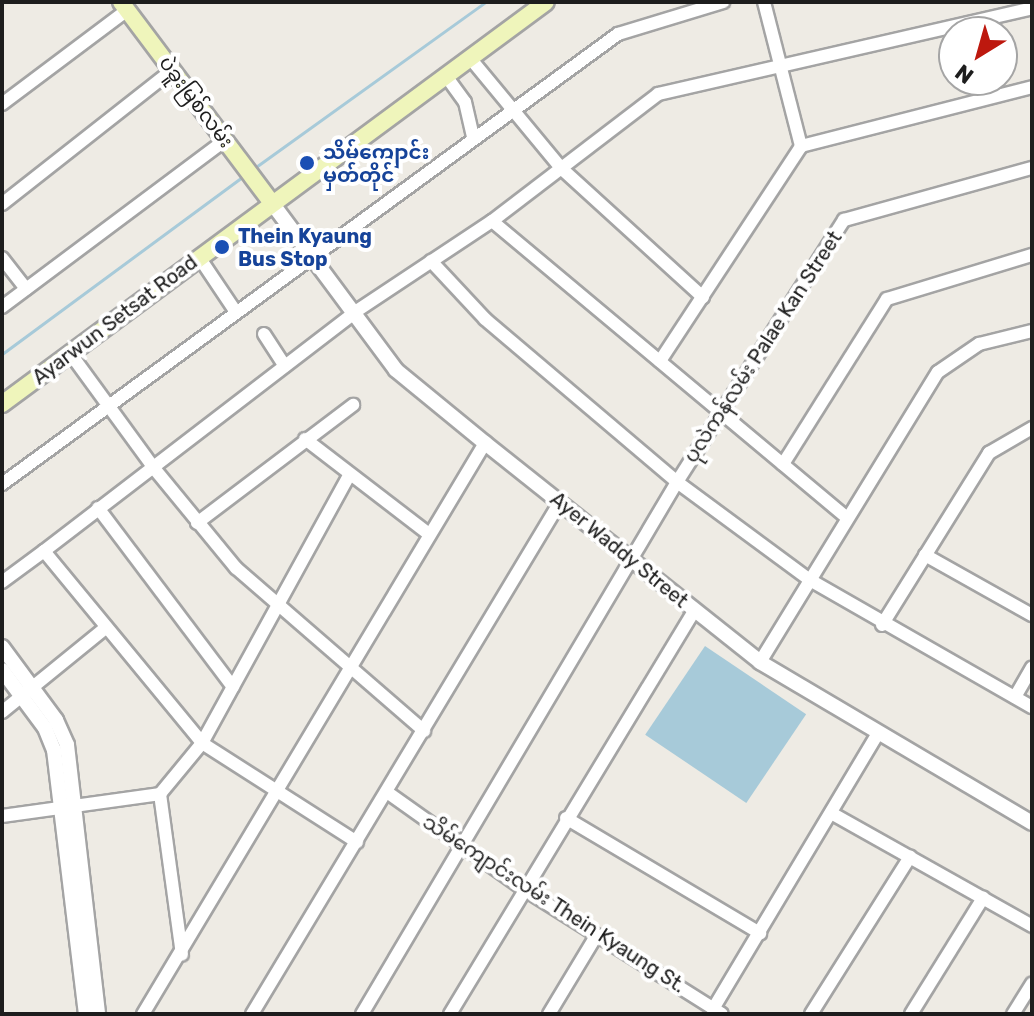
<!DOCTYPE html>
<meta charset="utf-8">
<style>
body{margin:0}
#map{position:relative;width:1034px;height:1016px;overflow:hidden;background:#eeebe4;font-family:Rubik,"Noto Sans Myanmar",sans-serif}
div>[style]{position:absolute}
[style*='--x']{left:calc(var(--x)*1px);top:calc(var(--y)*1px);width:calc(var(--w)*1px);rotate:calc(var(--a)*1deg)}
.water>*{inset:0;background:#a7cad9;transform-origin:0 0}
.stream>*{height:3px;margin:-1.5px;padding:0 1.5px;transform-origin:1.5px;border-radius:1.5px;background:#a7cad9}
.roads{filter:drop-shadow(2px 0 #a4a4a4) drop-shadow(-2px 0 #a4a4a4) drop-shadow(0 2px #a4a4a4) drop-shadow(0 -2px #a4a4a4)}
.minor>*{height:12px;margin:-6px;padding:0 6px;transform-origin:6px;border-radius:6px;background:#fff}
.tertiary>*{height:14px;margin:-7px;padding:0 7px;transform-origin:7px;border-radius:7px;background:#fff}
.secondary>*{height:16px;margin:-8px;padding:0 8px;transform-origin:8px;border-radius:8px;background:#eff5bb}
.dots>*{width:22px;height:22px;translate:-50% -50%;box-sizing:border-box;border:4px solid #fff;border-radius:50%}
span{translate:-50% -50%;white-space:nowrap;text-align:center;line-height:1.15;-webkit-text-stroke:8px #fff;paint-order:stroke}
.street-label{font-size:20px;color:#1d1d1d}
.transit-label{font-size:20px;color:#164399;font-weight:700}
.left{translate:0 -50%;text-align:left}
.frame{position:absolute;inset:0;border:4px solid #1d1d1d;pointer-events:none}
.north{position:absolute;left:938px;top:16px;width:80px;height:80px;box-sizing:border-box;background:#fff;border:2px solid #a5a5a5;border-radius:50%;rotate:217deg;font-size:22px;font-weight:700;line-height:32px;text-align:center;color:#1d1d1d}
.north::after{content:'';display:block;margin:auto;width:28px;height:36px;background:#bd180e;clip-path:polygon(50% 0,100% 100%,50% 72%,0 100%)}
</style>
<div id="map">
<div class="water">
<div style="left:705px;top:646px;width:122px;height:107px;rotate:34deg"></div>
</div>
<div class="stream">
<div style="--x:253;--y:169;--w:286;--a:-35.7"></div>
<div style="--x:2;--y:354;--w:300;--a:-36.4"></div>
</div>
<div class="roads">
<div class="minor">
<div style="--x:764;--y:2;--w:149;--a:75.6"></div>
<div style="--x:470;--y:58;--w:143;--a:50.4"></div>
<div style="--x:561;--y:168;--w:192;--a:42.3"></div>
<div style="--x:446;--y:76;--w:32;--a:54"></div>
<div style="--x:465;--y:102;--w:37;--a:77"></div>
<div style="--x:2;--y:104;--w:156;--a:-36.9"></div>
<div style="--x:2;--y:204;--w:216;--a:-38.2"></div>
<div style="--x:492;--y:221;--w:463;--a:39.9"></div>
<div style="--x:199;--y:257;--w:66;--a:56.1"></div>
<div style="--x:2;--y:258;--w:39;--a:52"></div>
<div style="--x:431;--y:261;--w:79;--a:47"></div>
<div style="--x:485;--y:319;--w:252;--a:40.3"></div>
<div style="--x:677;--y:482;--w:165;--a:36.4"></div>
<div style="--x:810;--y:580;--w:256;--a:29.8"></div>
<div style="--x:2;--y:307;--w:279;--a:-36.8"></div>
<div style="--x:264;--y:334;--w:38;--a:57"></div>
<div style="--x:70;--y:353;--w:141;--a:53.9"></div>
<div style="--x:153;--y:467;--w:131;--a:50.6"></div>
<div style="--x:236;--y:568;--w:249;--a:40.9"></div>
<div style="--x:660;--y:361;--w:257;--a:-56.7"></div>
<div style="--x:801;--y:146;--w:238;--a:-14.3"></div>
<div style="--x:305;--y:439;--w:156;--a:37.5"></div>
<div style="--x:783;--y:464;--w:195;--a:-57.8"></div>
<div style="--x:887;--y:299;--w:152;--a:-16.9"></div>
<div style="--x:2;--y:484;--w:763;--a:-36.15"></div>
<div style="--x:618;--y:34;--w:110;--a:-16.9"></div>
<div style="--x:98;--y:508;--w:224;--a:53"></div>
<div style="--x:197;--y:523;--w:196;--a:-37.1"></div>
<div style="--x:44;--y:551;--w:392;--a:-37.5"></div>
<div style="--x:355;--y:312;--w:164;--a:-33.6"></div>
<div style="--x:492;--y:221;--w:209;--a:-37.4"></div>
<div style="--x:658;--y:94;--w:384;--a:-12.9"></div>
<div style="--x:925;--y:555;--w:123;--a:29.3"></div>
<div style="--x:2;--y:582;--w:52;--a:-36.4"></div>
<div style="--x:44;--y:551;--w:249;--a:50.5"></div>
<div style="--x:202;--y:743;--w:184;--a:32.6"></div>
<div style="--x:882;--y:625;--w:203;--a:-58.1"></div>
<div style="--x:989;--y:453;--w:50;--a:-30.2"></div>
<div style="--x:760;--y:662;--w:340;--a:-58.5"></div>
<div style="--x:938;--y:372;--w:50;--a:-34.3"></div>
<div style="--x:979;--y:344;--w:55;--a:-13.8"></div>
<div style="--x:1015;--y:697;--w:34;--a:-60"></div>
<div style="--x:2;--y:712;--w:132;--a:-39.1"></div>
<div style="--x:387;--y:792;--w:166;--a:35.4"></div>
<div style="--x:522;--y:888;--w:236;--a:32.2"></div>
<div style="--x:160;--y:794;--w:162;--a:82.2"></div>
<div style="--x:831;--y:813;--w:231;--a:29.3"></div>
<div style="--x:2;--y:816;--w:160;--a:-7.9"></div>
<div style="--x:160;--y:794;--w:66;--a:-50.5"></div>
<div style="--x:202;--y:743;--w:307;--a:-61.2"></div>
<div style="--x:566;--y:818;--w:226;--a:30.7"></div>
<div style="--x:713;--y:1009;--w:322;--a:-59.1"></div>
<div style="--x:143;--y:1014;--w:666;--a:-59.08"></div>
<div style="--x:252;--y:1014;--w:598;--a:-58.97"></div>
<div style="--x:362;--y:1014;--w:618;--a:-59.37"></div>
<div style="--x:677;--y:482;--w:311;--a:-57.5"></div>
<div style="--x:844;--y:220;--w:195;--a:-15.5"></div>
<div style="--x:450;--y:1014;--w:471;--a:-58.8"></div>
<div style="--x:549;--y:1014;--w:91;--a:-58.9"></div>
<div style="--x:811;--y:1014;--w:186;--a:-57.8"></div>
<div style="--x:911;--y:1014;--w:137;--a:-58.2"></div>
<div style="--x:1013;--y:1014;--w:36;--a:-58"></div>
</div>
<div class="tertiary">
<div style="--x:272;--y:203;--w:208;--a:53.4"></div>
<div style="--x:396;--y:370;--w:115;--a:39.4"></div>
<div style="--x:485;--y:443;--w:352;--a:38.5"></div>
<div style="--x:760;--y:662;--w:316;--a:30.6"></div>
<div style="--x:2;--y:647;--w:91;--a:53.5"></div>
<div style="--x:56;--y:720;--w:27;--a:66"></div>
<div style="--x:67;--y:745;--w:271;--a:83.4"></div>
<div style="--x:2;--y:670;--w:72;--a:53.4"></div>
<div style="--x:45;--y:728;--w:24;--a:68"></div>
<div style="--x:54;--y:750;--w:266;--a:83.1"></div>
</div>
<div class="secondary">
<div style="--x:121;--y:2;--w:251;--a:53.1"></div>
<div style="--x:2;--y:404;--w:676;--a:-36.46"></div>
</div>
</div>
<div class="dots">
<div style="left:307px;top:163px;background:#1a4fb4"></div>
<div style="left:222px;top:247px;background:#1a4fb4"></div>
</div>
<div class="street-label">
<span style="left:196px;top:102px;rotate:53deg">ပဲခူးမြစ်လမ်း</span>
<span style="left:115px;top:320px;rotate:-37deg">Ayarwun Setsat Road</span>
<span style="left:763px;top:347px;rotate:-57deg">ပုလဲကန်လမ်း Palae Kan Street</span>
<span style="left:619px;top:550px;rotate:39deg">Ayer Waddy Street</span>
<span style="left:554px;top:904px;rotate:33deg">သိမ်ကျောင်းလမ်း Thein Kyaung St.</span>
</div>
<div class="transit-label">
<span class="left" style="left:323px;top:164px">သိမ်ကျောင်း<br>မှတ်တိုင်</span>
<span class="left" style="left:238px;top:248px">Thein Kyaung<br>Bus Stop</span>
</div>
<div class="frame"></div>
<div class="north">N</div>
</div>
